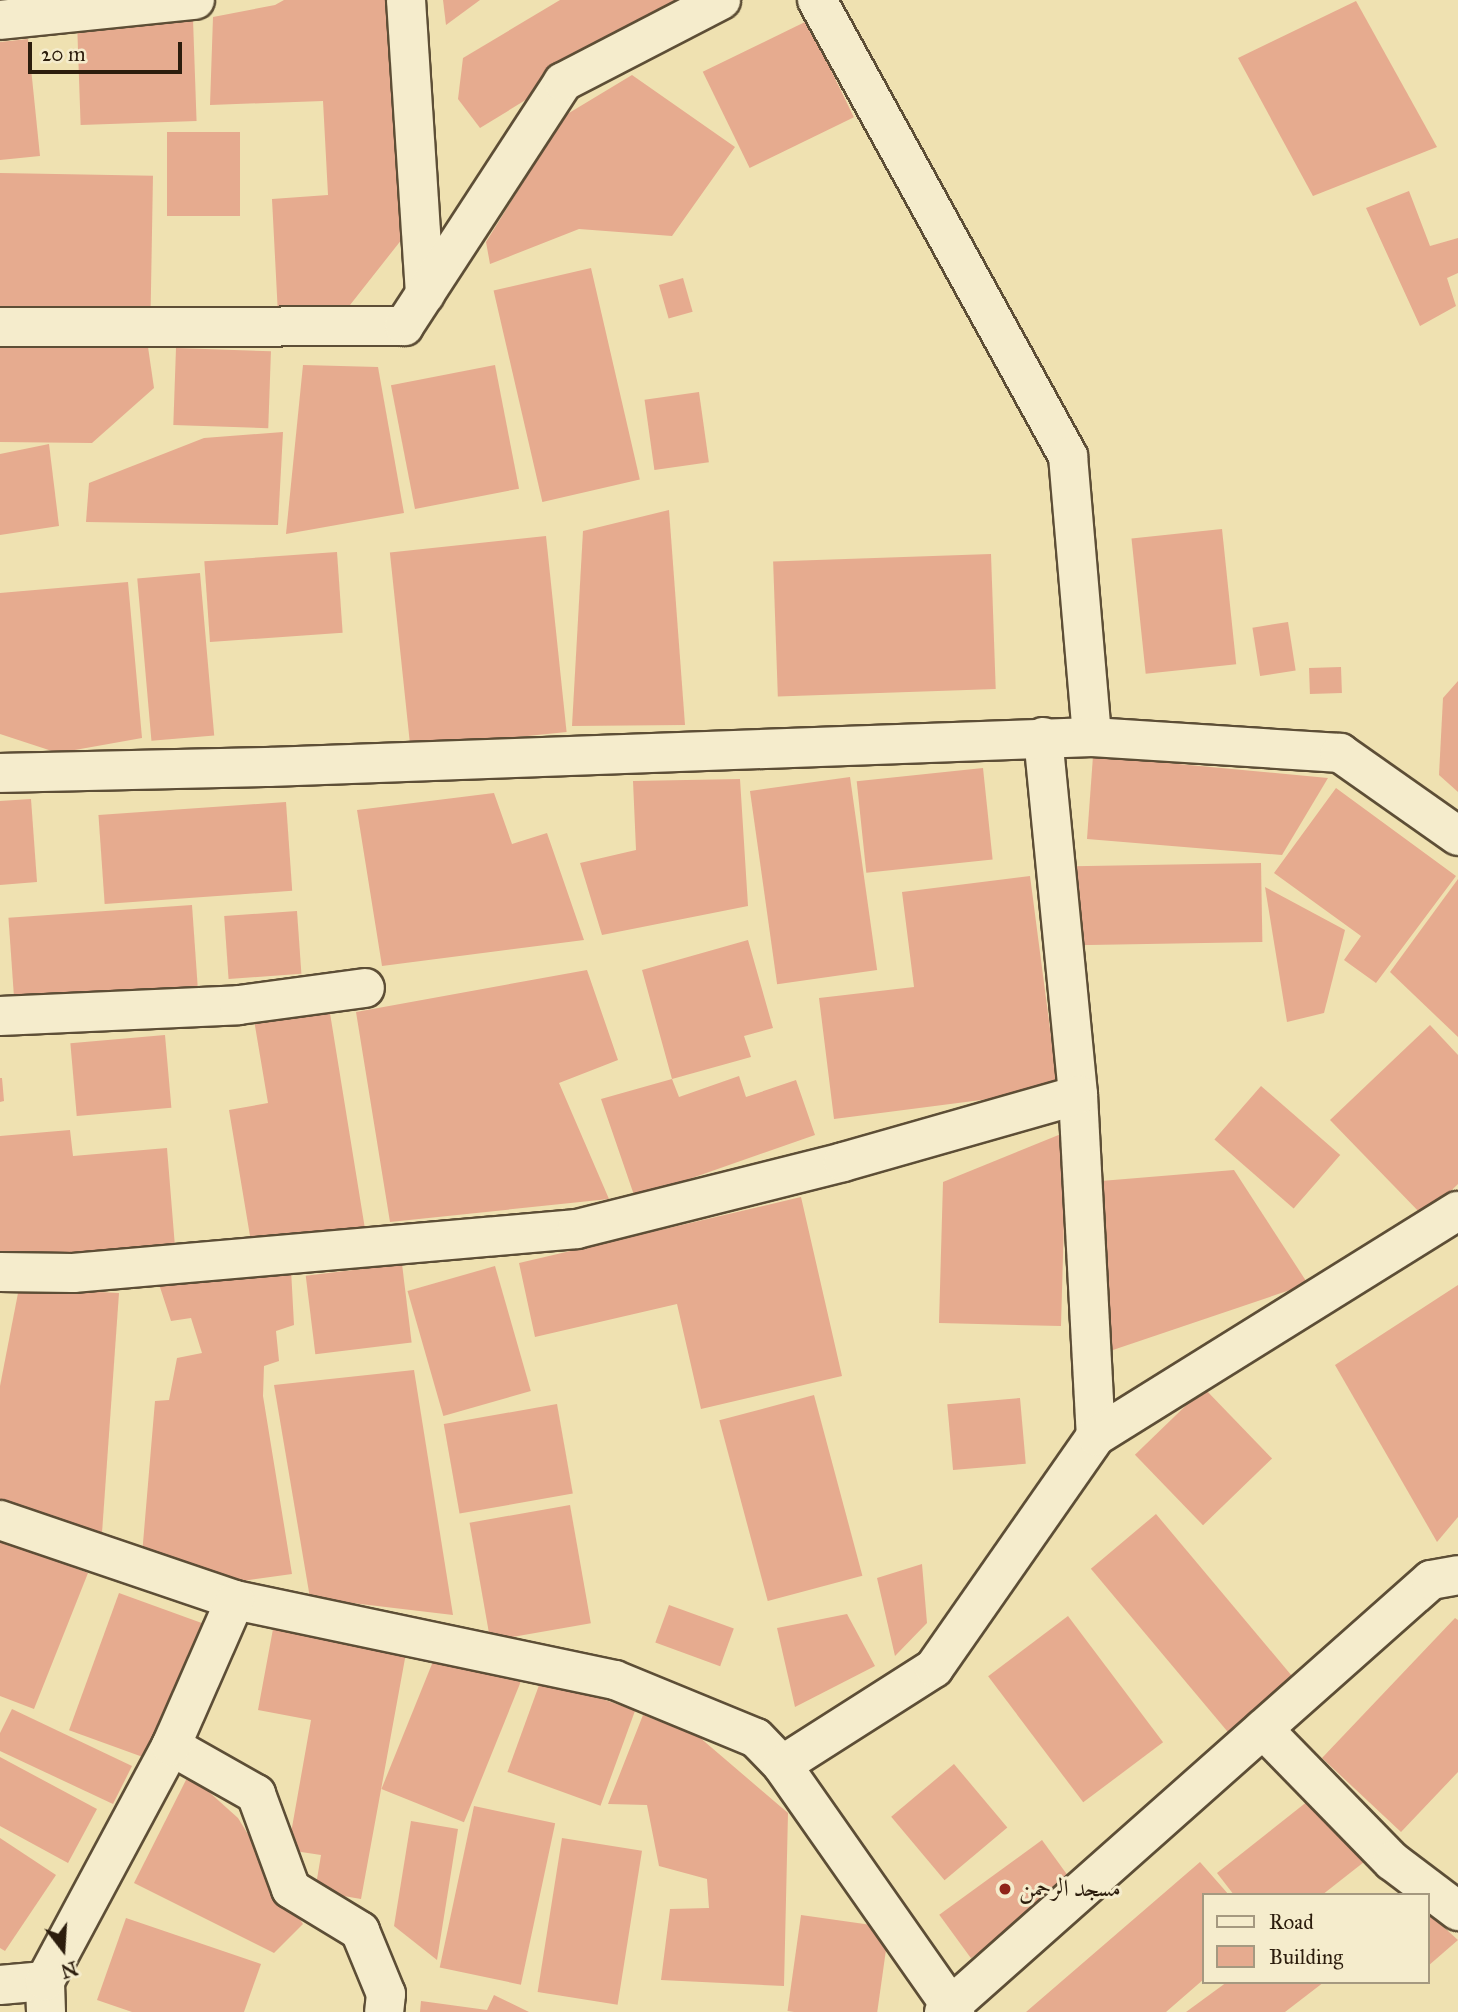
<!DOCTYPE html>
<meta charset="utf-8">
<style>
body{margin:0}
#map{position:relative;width:1458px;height:2012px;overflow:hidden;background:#efe1b1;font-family:"IM FELL Great Primer",Amiri,serif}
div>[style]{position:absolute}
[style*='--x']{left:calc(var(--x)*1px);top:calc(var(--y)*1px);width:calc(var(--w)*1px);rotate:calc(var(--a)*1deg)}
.building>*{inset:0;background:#e6ab8f;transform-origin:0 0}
.roads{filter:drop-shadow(2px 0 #5d4e36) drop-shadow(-2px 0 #5d4e36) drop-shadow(0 2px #5d4e36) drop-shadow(0 -2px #5d4e36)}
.street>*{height:38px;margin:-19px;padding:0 19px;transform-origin:19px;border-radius:19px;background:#f5eccc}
.dots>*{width:19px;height:19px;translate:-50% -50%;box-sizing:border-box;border:4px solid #f5eccc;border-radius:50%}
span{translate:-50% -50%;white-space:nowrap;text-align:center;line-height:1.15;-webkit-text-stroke:6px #f5eccc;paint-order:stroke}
.poi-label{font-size:24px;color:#2c1d0d}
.left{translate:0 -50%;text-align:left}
.legend{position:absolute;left:1202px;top:1893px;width:228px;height:91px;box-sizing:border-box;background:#f5eccc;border:2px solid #a59980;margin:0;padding:9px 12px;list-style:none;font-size:21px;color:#2c1d0d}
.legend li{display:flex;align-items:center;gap:14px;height:35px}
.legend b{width:35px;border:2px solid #a59980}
.north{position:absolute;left:28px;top:1914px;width:70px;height:70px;-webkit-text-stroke:5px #f5eccc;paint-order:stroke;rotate:163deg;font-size:19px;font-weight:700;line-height:28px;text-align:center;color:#2c1d0d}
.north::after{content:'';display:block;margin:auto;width:24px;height:32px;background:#2c1d0d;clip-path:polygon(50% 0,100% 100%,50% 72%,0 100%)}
.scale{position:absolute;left:28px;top:42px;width:154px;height:32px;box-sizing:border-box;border:4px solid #2c1d0d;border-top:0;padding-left:9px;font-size:21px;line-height:24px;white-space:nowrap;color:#2c1d0d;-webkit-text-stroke:5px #f5eccc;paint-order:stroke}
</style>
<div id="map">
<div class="building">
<div style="clip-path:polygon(284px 0,387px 0,406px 234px,350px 305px,278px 315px,272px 199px,328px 195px,323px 101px,210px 105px,213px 17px,275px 5px)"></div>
<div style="clip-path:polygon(443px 0,480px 0,446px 25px)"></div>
<div style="clip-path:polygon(560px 0,689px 0,480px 128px,458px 99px,463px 58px)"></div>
<div style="clip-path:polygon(1356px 1px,1437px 147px,1313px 196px,1238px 58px)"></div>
<div style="left:193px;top:19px;width:102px;height:116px;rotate:88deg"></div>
<div style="left:807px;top:21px;width:107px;height:116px;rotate:64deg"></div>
<div style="clip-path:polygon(28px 39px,40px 156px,0 160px,0 42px)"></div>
<div style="clip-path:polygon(632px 75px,735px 147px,672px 236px,579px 229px,490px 264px,486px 242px,564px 116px)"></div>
<div style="left:167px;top:132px;width:73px;height:84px"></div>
<div style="left:0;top:173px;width:153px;height:138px;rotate:1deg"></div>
<div style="clip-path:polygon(1409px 191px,1430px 246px,1458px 238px,1458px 273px,1447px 278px,1456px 306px,1420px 326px,1366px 208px)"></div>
<div style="left:591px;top:268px;width:217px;height:100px;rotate:77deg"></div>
<div style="left:683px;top:278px;width:35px;height:25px;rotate:74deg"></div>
<div style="clip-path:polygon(0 346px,148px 347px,154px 388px,92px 443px,0 442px)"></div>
<div style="left:176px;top:348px;width:95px;height:77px;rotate:2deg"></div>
<div style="clip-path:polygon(303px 365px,378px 367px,404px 513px,286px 534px)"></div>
<div style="left:495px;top:365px;width:126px;height:106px;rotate:79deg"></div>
<div style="left:699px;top:392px;width:71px;height:55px;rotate:82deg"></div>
<div style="clip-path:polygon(283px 432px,278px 525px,86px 522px,89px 483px,204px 438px)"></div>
<div style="clip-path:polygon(49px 444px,59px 526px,0 535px,0 454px)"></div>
<div style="clip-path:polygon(669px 510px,685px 725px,572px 726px,583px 531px)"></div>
<div style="left:1222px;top:529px;width:136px;height:91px;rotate:84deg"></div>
<div style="left:546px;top:536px;width:197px;height:157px;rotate:84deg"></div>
<div style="left:337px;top:552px;width:81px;height:133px;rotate:86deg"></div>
<div style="left:991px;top:554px;width:135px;height:218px;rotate:88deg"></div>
<div style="left:200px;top:573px;width:163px;height:63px;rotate:85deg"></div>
<div style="clip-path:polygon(128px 582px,142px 738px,58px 753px,0 734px,0 593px)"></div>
<div style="left:1288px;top:622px;width:49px;height:36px;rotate:81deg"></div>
<div style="left:1341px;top:667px;width:26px;height:32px;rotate:88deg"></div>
<div style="clip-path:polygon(1458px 681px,1458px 792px,1439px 775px,1443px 698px)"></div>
<div style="clip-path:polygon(1093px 756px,1328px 778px,1282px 855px,1087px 839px)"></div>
<div style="left:983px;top:768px;width:92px;height:127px;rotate:84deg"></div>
<div style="left:850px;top:777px;width:195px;height:101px;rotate:82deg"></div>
<div style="clip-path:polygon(740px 779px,748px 906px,602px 935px,580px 863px,636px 850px,633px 781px)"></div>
<div style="clip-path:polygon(1336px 788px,1456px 876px,1376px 983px,1344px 960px,1361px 936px,1274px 873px)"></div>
<div style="clip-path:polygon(494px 793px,512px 844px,547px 833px,584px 940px,382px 966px,357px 810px)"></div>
<div style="clip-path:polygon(31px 799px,37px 882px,0 885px,0 801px)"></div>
<div style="left:286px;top:802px;width:89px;height:188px;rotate:86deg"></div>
<div style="left:1261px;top:863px;width:79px;height:188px;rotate:89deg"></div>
<div style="clip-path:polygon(1030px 876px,1058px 1090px,834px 1119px,819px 998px,914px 987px,902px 892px)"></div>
<div style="clip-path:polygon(1458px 879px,1458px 1037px,1390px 972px)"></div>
<div style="clip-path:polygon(1265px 887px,1345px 930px,1324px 1013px,1287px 1022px)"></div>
<div style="left:192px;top:905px;width:87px;height:184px;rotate:86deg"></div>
<div style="left:297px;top:911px;width:63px;height:73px;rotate:86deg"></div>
<div style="clip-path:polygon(748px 940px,773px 1028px,744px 1036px,751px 1057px,672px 1079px,642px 970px)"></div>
<div style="clip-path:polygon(587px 970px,618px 1060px,559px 1083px,609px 1199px,390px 1222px,356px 1012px)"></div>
<div style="clip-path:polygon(329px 1007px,365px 1229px,252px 1248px,229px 1110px,268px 1103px,254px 1020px)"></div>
<div style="clip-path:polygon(1430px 1025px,1458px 1055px,1458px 1184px,1424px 1217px,1330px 1120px)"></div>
<div style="left:165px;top:1035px;width:73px;height:95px;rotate:85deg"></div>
<div style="clip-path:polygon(739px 1076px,746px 1097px,796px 1080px,815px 1135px,635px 1198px,601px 1099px,672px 1079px,679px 1097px)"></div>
<div style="clip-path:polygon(0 1078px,2px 1078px,4px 1101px,0 1102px)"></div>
<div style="left:1261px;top:1086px;width:105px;height:71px;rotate:41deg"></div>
<div style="clip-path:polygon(70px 1130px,73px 1156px,167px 1148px,175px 1247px,0 1260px,0 1136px)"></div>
<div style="clip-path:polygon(1061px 1134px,1065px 1185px,1061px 1326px,939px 1323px,943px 1182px)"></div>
<div style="clip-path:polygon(1234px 1170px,1308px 1284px,1107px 1352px,1101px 1181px)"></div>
<div style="clip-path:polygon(801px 1197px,842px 1376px,701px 1409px,677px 1304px,535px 1337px,519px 1263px)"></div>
<div style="left:402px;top:1264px;width:79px;height:97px;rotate:83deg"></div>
<div style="left:495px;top:1266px;width:130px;height:91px;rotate:74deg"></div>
<div style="clip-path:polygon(291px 1269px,294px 1325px,276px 1331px,279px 1361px,264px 1366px,263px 1396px,292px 1574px,242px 1581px,142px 1555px,155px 1401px,169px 1400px,177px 1358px,202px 1353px,191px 1318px,171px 1321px,157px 1278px)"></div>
<div style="clip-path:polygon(1458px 1285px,1458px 1517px,1437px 1542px,1335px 1365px)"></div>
<div style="clip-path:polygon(19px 1288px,119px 1293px,102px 1533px,0 1504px,0 1386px)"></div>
<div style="clip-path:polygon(414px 1370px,453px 1615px,310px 1598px,274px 1385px)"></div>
<div style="left:1204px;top:1388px;width:98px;height:96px;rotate:46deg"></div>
<div style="left:814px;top:1395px;width:187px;height:98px;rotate:75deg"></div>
<div style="left:1020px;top:1398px;width:66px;height:73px;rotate:85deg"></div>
<div style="left:557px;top:1404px;width:91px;height:115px;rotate:80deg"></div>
<div style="left:570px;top:1505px;width:120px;height:102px;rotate:80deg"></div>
<div style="left:1156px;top:1514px;width:219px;height:85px;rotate:50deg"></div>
<div style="clip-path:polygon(0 1539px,88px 1573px,34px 1709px,0 1696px)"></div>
<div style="clip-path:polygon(922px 1564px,927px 1623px,895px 1656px,877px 1578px)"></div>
<div style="left:119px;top:1593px;width:88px;height:146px;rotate:20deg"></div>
<div style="left:669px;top:1605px;width:69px;height:40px;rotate:20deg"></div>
<div style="clip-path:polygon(847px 1614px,875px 1666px,795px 1707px,777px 1628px)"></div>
<div style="left:1068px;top:1616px;width:158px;height:100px;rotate:53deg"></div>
<div style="clip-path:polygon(1455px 1618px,1458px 1620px,1458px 1772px,1401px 1832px,1322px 1758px)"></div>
<div style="clip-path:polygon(273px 1629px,406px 1653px,361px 1899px,315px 1891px,321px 1855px,288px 1850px,311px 1720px,258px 1710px)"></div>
<div style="left:438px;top:1649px;width:89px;height:151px;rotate:22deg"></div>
<div style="left:542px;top:1677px;width:99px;height:101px;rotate:20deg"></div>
<div style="clip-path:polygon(12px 1709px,132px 1766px,113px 1804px,0 1751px,0 1733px)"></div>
<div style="clip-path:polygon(643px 1715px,698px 1736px,788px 1813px,784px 1986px,661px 1980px,670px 1909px,709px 1908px,707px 1879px,659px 1866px,647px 1805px,608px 1804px)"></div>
<div style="clip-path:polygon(0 1757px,97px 1809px,68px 1863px,0 1826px)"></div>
<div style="left:954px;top:1764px;width:83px;height:82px;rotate:50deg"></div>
<div style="clip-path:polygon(189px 1774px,238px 1818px,303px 1924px,274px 1953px,134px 1883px)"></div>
<div style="clip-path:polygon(1313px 1797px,1364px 1862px,1322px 1895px,1234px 1895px,1217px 1873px)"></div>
<div style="left:474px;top:1806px;width:83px;height:165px;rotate:12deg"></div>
<div style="clip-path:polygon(411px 1821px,458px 1829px,437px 1960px,394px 1926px)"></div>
<div style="clip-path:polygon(0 1838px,56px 1875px,5px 1951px,0 1948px)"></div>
<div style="left:562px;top:1838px;width:81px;height:156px;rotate:9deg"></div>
<div style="left:1042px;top:1840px;width:54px;height:127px;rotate:54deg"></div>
<div style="clip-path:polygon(1200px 1862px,1229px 1895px,1204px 1895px,1204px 1979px,1166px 2012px,1026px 2012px)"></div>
<div style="clip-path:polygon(1428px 1913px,1458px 1940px,1428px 1966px)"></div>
<div style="left:801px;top:1915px;width:89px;height:97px;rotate:8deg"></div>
<div style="clip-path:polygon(126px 1918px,261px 1964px,244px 2012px,132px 2012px,97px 2000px)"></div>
<div style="clip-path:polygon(1227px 1982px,1324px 1982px,1285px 2012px,1186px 2012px)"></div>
<div style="clip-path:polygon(494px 1995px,529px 2012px,420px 2012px,421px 2001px,487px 2010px)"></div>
</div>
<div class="roads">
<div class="street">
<div style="--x:406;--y:0;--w:295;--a:86.3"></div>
<div style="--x:817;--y:0;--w:521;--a:61.17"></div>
<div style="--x:1068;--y:456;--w:282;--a:85.1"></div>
<div style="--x:0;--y:20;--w:196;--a:-5.9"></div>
<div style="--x:0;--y:327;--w:404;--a:-0.1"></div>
<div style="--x:404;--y:326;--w:291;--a:-56.9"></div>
<div style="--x:563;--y:82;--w:178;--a:-27.4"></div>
<div style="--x:1043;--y:737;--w:360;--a:84.4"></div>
<div style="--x:1078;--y:1095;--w:341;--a:87"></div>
<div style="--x:0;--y:773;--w:269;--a:-1.3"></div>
<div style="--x:269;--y:767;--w:824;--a:-2.09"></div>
<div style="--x:1092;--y:737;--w:249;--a:3.7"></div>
<div style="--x:1340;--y:753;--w:144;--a:35.1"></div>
<div style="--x:0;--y:1016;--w:239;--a:-2.6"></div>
<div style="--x:239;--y:1005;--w:127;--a:-7.7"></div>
<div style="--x:0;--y:1272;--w:73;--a:0.8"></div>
<div style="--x:73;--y:1273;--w:506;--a:-4.99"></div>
<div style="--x:577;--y:1229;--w:274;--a:-14.1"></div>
<div style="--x:843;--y:1162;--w:244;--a:-15.9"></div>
<div style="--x:0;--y:1520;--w:248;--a:18.8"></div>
<div style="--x:235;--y:1600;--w:388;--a:11.9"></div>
<div style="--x:615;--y:1680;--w:152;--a:22.4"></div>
<div style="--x:756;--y:1738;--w:37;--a:46"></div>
<div style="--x:782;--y:1765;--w:302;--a:55"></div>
<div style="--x:1263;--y:1729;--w:185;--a:45.7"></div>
<div style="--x:1392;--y:1861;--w:83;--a:37.1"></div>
<div style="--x:171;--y:1746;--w:98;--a:29.5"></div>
<div style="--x:256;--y:1794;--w:101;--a:69.8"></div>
<div style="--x:291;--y:1889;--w:81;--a:31.3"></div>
<div style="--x:360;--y:1931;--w:68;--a:67.6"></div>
<div style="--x:386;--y:1994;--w:18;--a:96"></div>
<div style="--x:782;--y:1765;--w:180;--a:-32.5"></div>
<div style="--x:934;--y:1668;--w:283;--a:-55.1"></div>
<div style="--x:1096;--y:1436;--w:426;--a:-31.9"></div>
<div style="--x:0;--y:1985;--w:45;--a:-5.1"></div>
<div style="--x:46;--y:2012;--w:31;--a:-92"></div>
<div style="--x:45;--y:1981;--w:267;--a:-61.8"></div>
<div style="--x:171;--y:1746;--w:159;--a:-66.3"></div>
<div style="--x:944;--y:2012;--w:651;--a:-41.58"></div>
<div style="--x:1431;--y:1580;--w:27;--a:-10"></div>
</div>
</div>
<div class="dots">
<div style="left:1005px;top:1889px;background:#8f2418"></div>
</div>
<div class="poi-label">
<span class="left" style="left:1019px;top:1889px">مسجد الرحمن</span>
</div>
<ul class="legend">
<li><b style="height:9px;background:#f5eccc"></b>Road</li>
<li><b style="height:19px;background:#e6ab8f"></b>Building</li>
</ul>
<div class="north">N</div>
<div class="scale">20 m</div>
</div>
